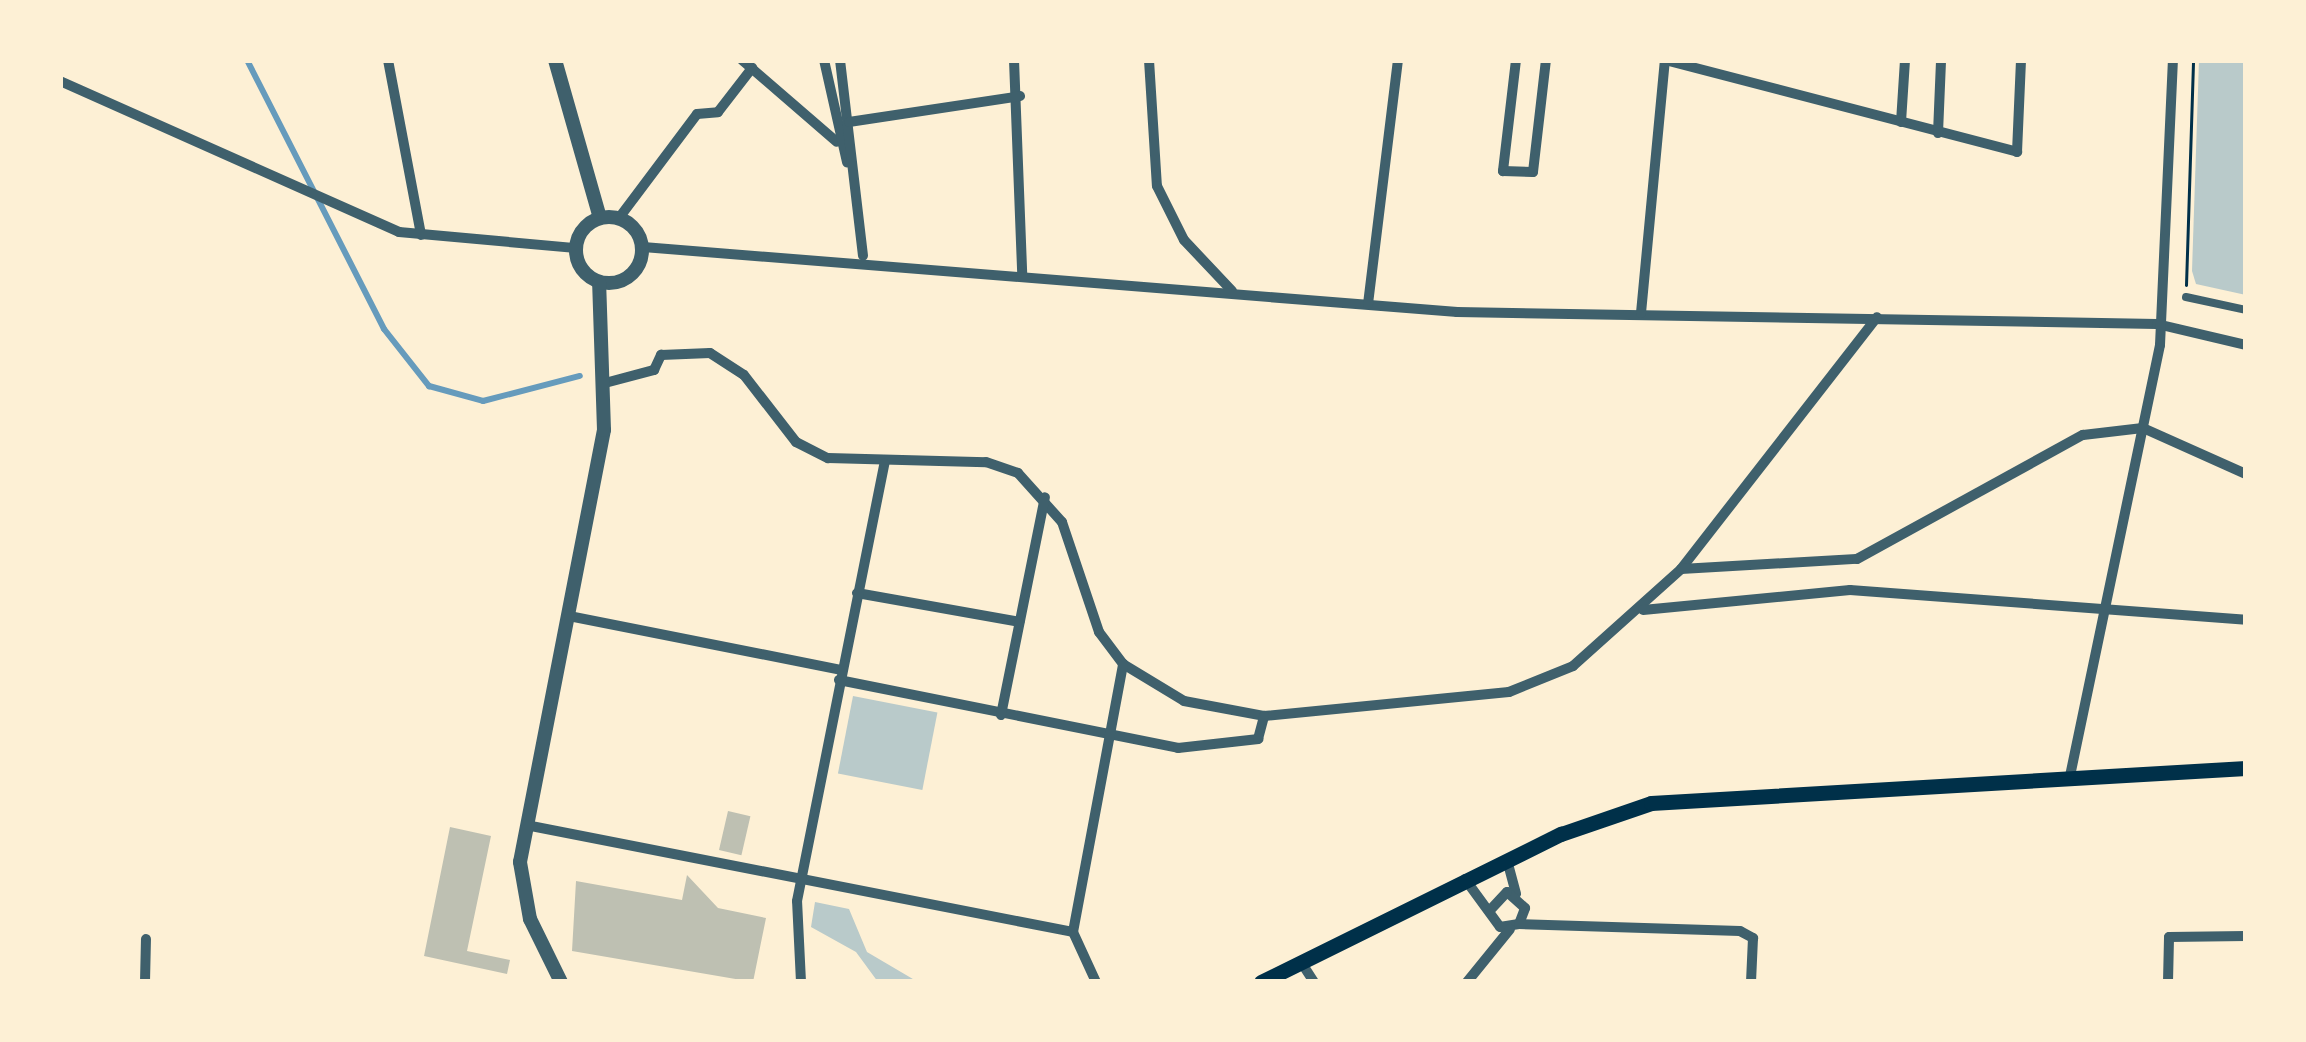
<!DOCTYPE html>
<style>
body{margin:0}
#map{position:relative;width:2306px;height:1042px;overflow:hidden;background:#fdf0d5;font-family:Poppins,sans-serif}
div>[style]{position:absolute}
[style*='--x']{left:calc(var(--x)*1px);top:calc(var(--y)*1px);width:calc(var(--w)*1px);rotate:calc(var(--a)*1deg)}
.green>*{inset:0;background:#b9caca;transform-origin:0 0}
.stream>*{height:6px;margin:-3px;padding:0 3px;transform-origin:3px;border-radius:3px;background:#669bbc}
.building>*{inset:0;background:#bec0b2;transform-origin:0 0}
.path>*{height:3px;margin:-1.5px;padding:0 1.5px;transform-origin:1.5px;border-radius:1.5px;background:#003049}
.pedestrian>*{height:8px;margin:-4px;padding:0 4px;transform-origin:4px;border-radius:4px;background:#3f606c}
.minor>*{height:10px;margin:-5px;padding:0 5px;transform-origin:5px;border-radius:5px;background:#3f606c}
.tertiary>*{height:14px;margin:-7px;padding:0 7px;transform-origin:7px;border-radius:7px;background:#3f606c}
.tertiary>.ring{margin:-7px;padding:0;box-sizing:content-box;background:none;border:14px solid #3f606c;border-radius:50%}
.secondary>*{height:15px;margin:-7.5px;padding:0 7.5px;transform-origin:7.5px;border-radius:7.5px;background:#003049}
span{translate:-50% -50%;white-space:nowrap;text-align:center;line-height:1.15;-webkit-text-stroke:10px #fdf0d5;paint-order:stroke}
.frame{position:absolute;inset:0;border:63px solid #fdf0d5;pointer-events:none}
</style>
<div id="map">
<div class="green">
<div style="clip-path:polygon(2199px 60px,2246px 60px,2246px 295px,2196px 284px,2192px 271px)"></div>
<div style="left:853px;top:696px;width:86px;height:79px;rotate:11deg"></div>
<div style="clip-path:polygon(815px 902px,849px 909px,867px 952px,918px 982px,878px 982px,856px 952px,811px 927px)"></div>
</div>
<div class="stream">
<div style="--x:247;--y:60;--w:302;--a:63"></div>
<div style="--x:384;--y:329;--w:73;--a:51.7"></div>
<div style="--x:429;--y:386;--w:56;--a:15.5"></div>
<div style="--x:483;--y:401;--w:100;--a:-14.5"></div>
</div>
<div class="building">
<div style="left:728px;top:811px;width:23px;height:40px;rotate:13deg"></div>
<div style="clip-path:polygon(450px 827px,491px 836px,467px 951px,510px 960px,507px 974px,424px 956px)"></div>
<div style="clip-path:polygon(687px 875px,718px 908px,766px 918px,753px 982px,572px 951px,576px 881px,682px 900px)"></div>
</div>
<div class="path">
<div style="--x:2186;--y:285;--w:225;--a:-88.2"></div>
</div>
<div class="pedestrian">
<div style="--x:2186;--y:297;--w:61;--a:12.2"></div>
</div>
<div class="minor">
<div style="--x:388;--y:60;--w:178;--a:79.3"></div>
<div style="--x:742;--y:60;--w:125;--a:40.8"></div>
<div style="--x:824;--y:60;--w:105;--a:77.3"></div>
<div style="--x:840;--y:60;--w:197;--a:83.3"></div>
<div style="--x:1014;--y:60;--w:213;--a:87.8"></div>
<div style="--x:1149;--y:60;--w:126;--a:86.4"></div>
<div style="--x:1157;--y:186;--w:60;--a:63.4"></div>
<div style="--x:1184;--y:240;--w:70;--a:46.7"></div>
<div style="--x:1516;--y:60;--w:112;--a:96.7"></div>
<div style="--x:1503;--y:171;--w:30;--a:2"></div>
<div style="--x:1533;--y:172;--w:113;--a:-83.4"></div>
<div style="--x:1665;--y:60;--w:364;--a:14.6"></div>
<div style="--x:2017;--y:152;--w:92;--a:-87.5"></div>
<div style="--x:60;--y:81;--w:371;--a:24"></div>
<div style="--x:399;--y:232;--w:178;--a:5.2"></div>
<div style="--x:849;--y:122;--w:173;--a:-8.6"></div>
<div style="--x:1901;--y:122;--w:62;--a:-86.3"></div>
<div style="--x:1938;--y:133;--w:73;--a:-87.6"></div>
<div style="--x:619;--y:218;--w:130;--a:-53.1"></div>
<div style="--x:697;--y:114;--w:21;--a:-5"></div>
<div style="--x:718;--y:112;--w:56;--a:-52.3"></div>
<div style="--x:643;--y:247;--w:817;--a:4.57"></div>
<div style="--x:1457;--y:312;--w:700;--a:0.98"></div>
<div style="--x:2157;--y:324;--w:91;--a:13.3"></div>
<div style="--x:1368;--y:304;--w:246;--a:-83"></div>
<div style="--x:1641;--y:313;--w:254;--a:-84.6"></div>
<div style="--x:605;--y:383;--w:51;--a:-14.9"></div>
<div style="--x:654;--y:370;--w:17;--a:-65"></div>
<div style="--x:661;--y:355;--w:49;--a:-2.3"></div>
<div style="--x:710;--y:353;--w:40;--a:32.9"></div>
<div style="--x:744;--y:375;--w:85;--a:52.2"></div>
<div style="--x:796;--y:442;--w:36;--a:27"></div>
<div style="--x:828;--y:458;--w:158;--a:1.5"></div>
<div style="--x:986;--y:462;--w:34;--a:19"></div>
<div style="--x:1018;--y:473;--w:66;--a:48.1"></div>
<div style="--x:1062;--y:522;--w:116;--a:71.4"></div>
<div style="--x:1099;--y:632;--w:40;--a:53"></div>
<div style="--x:1123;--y:664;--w:71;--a:31.2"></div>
<div style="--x:1184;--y:701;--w:81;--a:10.6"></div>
<div style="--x:1264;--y:716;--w:246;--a:-5.6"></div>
<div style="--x:1509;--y:692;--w:69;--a:-22.1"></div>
<div style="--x:1573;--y:666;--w:145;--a:-41.9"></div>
<div style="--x:1681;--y:569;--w:319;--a:-52.1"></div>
<div style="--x:1681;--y:569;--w:176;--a:-3.3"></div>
<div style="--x:1857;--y:559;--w:258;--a:-28.8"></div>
<div style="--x:2083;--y:435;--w:60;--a:-6.7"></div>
<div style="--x:2143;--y:428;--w:113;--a:24.1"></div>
<div style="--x:857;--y:593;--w:165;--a:10.1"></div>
<div style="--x:1643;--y:610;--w:208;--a:-5.5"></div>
<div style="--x:1850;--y:590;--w:397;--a:4.3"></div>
<div style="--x:569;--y:616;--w:277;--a:11.2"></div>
<div style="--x:839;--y:680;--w:346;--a:11.3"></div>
<div style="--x:1178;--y:748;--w:81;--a:-6.4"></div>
<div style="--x:1258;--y:739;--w:24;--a:-75"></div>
<div style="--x:1001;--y:715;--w:222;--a:-78.6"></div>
<div style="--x:2070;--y:776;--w:440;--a:-78.2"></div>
<div style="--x:2160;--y:345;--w:285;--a:-87.4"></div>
<div style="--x:526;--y:825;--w:557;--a:11.07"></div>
<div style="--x:1507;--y:860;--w:35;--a:75"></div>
<div style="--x:1465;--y:879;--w:59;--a:53.9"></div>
<div style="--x:1500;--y:927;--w:19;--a:-9"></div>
<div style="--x:1519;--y:924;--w:17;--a:-69"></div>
<div style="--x:1525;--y:908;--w:24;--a:-138"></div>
<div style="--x:1507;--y:892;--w:26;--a:133"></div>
<div style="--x:1519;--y:924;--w:221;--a:1.8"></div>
<div style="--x:1740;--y:931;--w:15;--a:28"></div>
<div style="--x:1753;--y:938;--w:44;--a:92.6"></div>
<div style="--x:1301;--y:962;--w:24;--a:57"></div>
<div style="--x:145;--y:982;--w:43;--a:-88.7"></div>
<div style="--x:801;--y:982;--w:81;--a:-92.8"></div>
<div style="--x:797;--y:901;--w:446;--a:-78.7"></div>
<div style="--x:1096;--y:982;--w:55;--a:-114.7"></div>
<div style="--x:1073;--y:932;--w:273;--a:-79.4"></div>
<div style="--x:1467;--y:982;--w:68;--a:-50.9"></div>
<div style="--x:2168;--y:982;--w:45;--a:-88.7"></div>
<div style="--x:2169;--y:937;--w:77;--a:-0.7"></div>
</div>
<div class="tertiary">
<div style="--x:555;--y:60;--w:164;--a:74.1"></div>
<div class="ring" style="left:576px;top:217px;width:52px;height:52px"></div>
<div style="--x:561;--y:982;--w:70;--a:-116.2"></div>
<div style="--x:530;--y:919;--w:58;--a:-100"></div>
<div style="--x:520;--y:862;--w:440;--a:-79"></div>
<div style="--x:604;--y:430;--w:148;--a:-91.9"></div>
</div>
<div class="secondary">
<div style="--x:1261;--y:982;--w:335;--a:-26.3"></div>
<div style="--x:1561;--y:834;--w:95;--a:-19"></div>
<div style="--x:1651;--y:803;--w:596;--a:-3.37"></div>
</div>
<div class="frame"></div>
</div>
